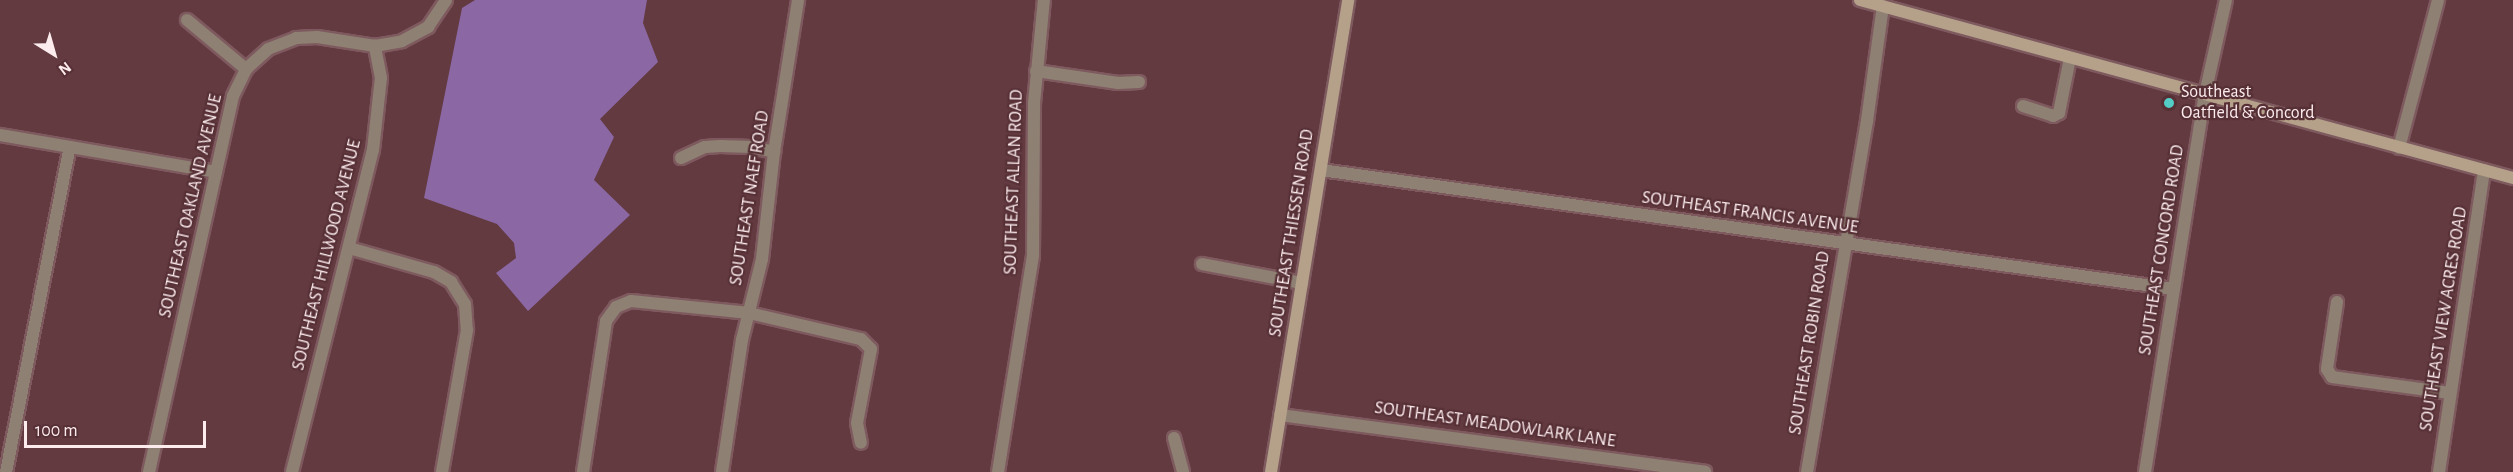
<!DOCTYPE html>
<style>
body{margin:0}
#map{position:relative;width:2513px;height:472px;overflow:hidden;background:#623a40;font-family:"Alegreya Sans",sans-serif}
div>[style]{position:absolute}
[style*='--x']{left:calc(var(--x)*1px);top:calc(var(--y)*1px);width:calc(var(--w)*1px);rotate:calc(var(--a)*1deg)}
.forest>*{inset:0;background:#8b67a4}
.roads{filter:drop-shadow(2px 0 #7e5a5f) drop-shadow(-2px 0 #7e5a5f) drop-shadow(0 2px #7e5a5f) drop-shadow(0 -2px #7e5a5f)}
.minor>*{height:12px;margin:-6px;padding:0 6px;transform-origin:6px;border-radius:6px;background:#8e8173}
.tertiary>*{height:12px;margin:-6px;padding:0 6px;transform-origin:6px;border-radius:6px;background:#8e8173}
.secondary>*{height:12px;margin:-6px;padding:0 6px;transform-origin:6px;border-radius:6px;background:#b5a18a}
.dots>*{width:16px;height:16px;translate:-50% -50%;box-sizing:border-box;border:3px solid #573036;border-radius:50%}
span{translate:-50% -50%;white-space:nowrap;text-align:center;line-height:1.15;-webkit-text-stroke:4.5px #573036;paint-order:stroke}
.poi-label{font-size:18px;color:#fcecee}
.left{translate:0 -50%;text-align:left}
.street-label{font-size:18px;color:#fcecee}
.north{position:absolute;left:24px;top:24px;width:60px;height:60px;-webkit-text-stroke:4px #573036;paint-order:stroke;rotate:143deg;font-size:16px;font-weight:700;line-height:24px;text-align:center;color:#fcecee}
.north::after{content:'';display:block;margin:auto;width:21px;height:27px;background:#fcecee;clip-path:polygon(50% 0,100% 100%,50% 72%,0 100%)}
.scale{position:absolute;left:24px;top:421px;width:182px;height:27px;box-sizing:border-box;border:3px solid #fcecee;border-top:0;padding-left:8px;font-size:18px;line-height:21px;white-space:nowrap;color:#fcecee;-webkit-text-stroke:4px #573036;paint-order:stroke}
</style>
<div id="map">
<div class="forest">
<div style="clip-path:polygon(475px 0,647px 0,643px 23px,658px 62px,600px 119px,614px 137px,594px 180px,630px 215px,528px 311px,496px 273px,516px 258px,514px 243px,497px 224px,424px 198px,462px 8px)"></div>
</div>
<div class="roads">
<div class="minor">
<div style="--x:187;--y:20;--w:77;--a:39.7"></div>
<div style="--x:1036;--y:71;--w:83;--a:8.3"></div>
<div style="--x:1118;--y:83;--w:21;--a:-3"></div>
<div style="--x:2023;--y:106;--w:32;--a:18"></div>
<div style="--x:2053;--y:116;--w:7;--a:-27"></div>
<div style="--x:2059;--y:113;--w:56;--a:-78.7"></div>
<div style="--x:0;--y:135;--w:219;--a:9.7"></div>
<div style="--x:2399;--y:148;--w:153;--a:-75.2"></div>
<div style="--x:681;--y:158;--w:26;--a:-25"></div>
<div style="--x:705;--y:147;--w:15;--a:-4"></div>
<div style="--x:720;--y:146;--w:31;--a:2"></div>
<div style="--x:751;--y:147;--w:24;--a:12"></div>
<div style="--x:1321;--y:170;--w:861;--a:7.94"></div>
<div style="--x:349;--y:248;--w:88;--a:15.8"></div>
<div style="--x:434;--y:272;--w:20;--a:30"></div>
<div style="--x:451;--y:282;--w:26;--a:58"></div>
<div style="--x:465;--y:304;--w:26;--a:86"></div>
<div style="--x:467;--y:330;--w:144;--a:100"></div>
<div style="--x:1202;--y:264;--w:102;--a:10.8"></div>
<div style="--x:2337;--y:302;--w:68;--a:98.5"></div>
<div style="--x:2327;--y:369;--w:9;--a:58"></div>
<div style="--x:2332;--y:377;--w:119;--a:7.7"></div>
<div style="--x:1280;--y:415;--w:429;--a:7.6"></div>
<div style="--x:1174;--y:438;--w:35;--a:75"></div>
<div style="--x:6;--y:472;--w:331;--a:-78.9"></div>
<div style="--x:149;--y:472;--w:385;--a:-77.4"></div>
<div style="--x:233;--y:96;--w:30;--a:-64"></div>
<div style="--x:246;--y:69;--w:30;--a:-42"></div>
<div style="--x:268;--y:49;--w:30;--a:-21"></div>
<div style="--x:296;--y:38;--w:21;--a:-3"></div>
<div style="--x:317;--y:37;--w:59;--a:8.8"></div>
<div style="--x:375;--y:46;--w:27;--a:-10"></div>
<div style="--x:402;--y:41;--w:30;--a:-28"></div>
<div style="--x:428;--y:27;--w:32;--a:-56"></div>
<div style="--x:292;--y:472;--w:332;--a:-75.9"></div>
<div style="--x:373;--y:150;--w:72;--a:-83.7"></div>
<div style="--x:381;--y:78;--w:33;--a:-101"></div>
<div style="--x:583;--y:472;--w:153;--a:-81.3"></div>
<div style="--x:606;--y:321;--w:17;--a:-54"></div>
<div style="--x:616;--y:307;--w:16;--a:-22"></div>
<div style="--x:631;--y:301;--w:119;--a:5.8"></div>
<div style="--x:749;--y:313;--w:115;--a:13.1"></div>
<div style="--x:861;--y:339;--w:14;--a:45"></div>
<div style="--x:871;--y:349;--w:75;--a:100.7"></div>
<div style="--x:857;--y:423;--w:20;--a:79"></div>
<div style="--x:722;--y:472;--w:134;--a:-81.4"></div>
<div style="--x:742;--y:340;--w:83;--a:-76.1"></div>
<div style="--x:762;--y:259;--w:108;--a:-83.6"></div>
<div style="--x:774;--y:152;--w:154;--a:-81"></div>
<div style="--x:998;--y:472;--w:220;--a:-80.8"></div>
<div style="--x:1033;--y:255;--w:152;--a:-89.6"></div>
<div style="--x:1034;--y:103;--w:103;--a:-84.5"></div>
<div style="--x:1807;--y:472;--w:356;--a:-80.3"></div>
<div style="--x:1867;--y:121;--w:116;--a:-82.1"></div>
<div style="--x:2145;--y:472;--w:383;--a:-81"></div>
<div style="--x:2439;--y:472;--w:305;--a:-81.5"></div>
</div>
<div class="tertiary">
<div style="--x:2205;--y:94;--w:96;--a:-77.4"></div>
</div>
<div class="secondary">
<div style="--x:1860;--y:0;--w:677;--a:15.25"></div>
<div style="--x:1271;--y:472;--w:478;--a:-80.7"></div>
</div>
</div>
<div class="dots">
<div style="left:2169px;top:103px;background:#54cdc7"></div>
</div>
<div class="poi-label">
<span class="left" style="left:2181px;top:103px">Southeast<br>Oatfield &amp; Concord</span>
</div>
<div class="street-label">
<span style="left:1014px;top:182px;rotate:-88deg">SOUTHEAST ALLAN ROAD</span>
<span style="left:750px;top:198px;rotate:-81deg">SOUTHEAST NAEF ROAD</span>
<span style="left:191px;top:206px;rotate:-77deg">SOUTHEAST OAKLAND AVENUE</span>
<span style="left:1750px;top:213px;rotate:8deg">SOUTHEAST FRANCIS AVENUE</span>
<span style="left:1292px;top:233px;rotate:-81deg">SOUTHEAST THIESSEN ROAD</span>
<span style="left:2162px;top:250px;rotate:-81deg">SOUTHEAST CONCORD ROAD</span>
<span style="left:327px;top:255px;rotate:-76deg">SOUTHEAST HILLWOOD AVENUE</span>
<span style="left:2444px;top:319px;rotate:-81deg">SOUTHEAST VIEW ACRES ROAD</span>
<span style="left:1810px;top:343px;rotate:-81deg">SOUTHEAST ROBIN ROAD</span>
<span style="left:1495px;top:425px;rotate:8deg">SOUTHEAST MEADOWLARK LANE</span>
</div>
<div class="north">N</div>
<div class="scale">100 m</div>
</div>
